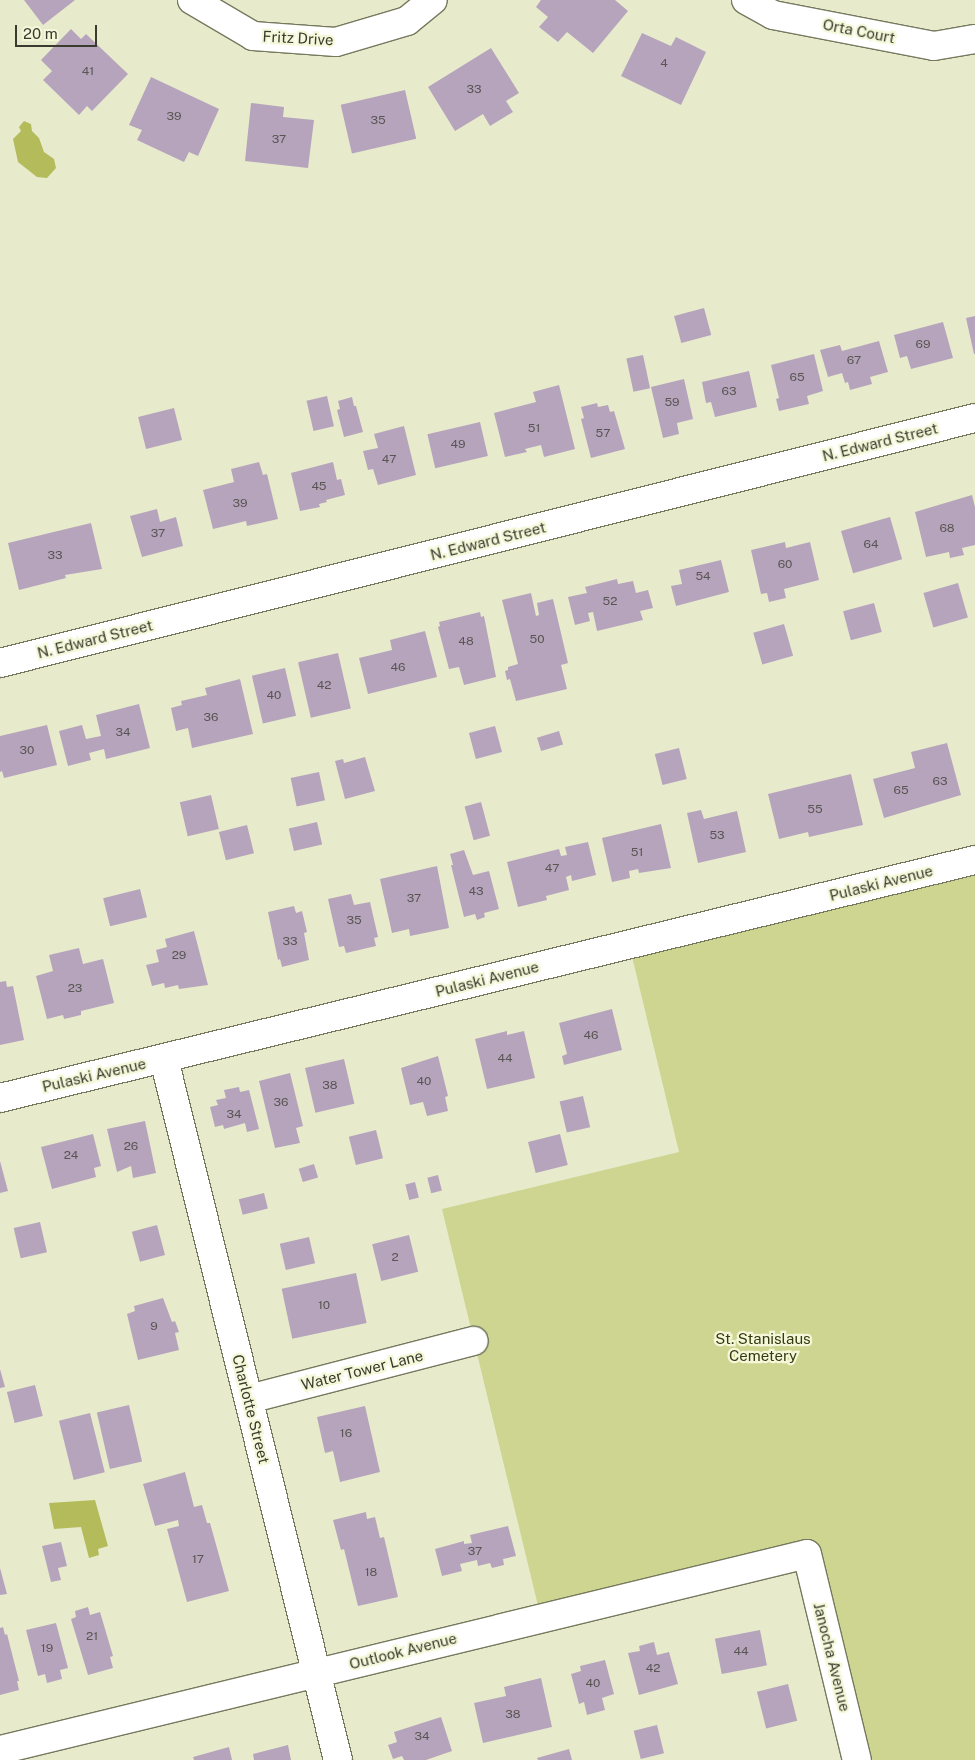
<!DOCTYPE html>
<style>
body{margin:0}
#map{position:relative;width:975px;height:1760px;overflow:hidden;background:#e7ebcc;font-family:"Public Sans",sans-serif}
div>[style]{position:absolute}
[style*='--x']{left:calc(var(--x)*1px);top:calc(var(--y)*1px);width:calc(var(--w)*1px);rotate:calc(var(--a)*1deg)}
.green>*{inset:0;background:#ced591}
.water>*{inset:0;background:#b4bb5a}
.building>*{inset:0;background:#b6a4bd;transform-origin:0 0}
.roads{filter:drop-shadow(1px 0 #76795e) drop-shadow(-1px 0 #76795e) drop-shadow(0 1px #76795e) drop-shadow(0 -1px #76795e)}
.minor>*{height:28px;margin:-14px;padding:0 14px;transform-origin:14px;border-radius:14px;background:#fff}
span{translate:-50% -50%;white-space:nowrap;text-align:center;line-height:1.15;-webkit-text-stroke:4.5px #f4f8d9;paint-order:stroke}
.number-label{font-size:12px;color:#595552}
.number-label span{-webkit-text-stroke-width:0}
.street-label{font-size:15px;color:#3a3b2f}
.park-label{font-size:15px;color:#373910}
.scale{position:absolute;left:15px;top:25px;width:82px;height:22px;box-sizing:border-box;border:2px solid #3a3b2f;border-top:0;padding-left:6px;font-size:15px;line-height:18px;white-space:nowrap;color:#3a3b2f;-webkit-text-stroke:4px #f4f8d9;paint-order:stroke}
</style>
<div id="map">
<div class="green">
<div style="clip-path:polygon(975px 860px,975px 1760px,857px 1760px,806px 1554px,541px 1618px,442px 1209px,679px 1152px,629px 944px)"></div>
</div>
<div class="water">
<div style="clip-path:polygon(24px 121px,31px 124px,32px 131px,39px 138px,44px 152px,54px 159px,56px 168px,47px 178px,37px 177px,18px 162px,13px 139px,21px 131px,19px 127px)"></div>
<div style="clip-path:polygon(95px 1500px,108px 1546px,98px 1549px,99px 1555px,89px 1558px,81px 1527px,54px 1529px,49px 1503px)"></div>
</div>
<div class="building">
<div style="clip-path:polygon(24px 0,75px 0,43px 25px)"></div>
<div style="clip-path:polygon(541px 0,615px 0,628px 11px,593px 53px,567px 32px,558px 42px,539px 27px,548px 17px,536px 7px)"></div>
<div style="clip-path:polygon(71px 29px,81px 39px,86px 34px,128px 74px,92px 111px,87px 106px,79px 115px,43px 80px,52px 71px,41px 60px)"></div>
<div style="clip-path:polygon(642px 33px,671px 46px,676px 37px,706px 52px,681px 105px,621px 76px)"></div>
<div style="clip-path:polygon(491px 48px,519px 93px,506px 101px,513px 112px,490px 126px,483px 114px,455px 131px,428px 87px)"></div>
<div style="clip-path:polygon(151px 77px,219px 109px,198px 156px,189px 152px,184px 162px,137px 140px,142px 130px,129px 125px)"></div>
<div style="left:405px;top:90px;width:50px;height:66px;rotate:77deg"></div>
<div style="clip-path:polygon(251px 103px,284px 107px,283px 117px,314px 120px,308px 168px,245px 161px)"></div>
<div style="left:704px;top:308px;width:28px;height:31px;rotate:75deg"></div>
<div style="clip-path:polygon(975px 316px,975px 354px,974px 354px,966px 318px)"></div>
<div style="clip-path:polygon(943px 322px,953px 358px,911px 369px,907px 356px,900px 358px,894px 335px)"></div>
<div style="clip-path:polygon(879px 341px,888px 372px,870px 377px,872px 384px,850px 390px,848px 382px,845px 383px,842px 373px,828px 377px,820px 350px,840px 345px,842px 351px)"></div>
<div style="clip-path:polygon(814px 354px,823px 391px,807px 396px,809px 404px,779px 411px,776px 399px,779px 398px,771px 365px)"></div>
<div style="left:643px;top:355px;width:34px;height:17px;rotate:78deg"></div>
<div style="clip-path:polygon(749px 371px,757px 407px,715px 417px,711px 402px,706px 403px,702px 382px)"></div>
<div style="clip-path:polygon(684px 379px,693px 419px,677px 423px,679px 434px,663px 438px,651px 387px)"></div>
<div style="clip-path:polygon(559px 385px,575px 449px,544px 457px,541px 445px,525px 449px,527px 452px,505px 457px,494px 413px,536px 402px,533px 392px)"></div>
<div style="left:327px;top:396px;width:31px;height:21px;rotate:77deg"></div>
<div style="clip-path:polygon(352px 397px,354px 406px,356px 406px,363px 432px,344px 437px,337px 410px,340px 409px,338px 401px)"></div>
<div style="clip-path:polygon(597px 403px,598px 407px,608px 405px,610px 412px,614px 411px,625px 449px,591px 458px,581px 419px,584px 418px,581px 407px)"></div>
<div style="left:174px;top:408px;width:33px;height:37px;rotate:76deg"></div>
<div style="left:480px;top:422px;width:35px;height:54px;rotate:77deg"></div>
<div style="clip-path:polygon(404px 426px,416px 475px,378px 485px,373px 469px,368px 470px,363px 451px,378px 448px,374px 434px)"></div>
<div style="clip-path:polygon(259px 462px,263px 475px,267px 474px,278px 519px,247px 526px,246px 521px,213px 529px,203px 490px,234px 482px,231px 469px)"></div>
<div style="clip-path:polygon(333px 462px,337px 480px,341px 479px,345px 495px,326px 500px,327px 502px,319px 504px,320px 507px,300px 511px,291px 473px)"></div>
<div style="clip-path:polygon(972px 495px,975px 507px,975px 545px,962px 548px,964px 555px,950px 558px,949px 552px,926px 557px,915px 512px)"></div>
<div style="clip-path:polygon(157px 509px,160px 522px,176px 517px,183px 546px,142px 557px,130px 516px)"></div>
<div style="left:890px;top:517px;width:44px;height:51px;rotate:74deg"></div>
<div style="clip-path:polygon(91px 523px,102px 569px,65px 575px,66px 578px,19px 590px,8px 543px)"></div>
<div style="clip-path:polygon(785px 542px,786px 548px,810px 542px,819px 580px,784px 589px,786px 598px,769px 602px,767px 593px,761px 594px,751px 550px)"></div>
<div style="clip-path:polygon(721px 560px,729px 592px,676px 606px,671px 586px,682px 584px,679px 570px)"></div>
<div style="clip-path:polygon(617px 579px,618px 584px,633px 581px,636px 593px,648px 590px,653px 608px,640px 611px,643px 620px,597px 631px,593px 612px,588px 613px,590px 621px,575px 625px,568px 597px,587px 593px,585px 587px)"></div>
<div style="left:958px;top:583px;width:36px;height:36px;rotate:74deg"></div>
<div style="clip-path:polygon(531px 593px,536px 616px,539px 615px,537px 603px,553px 599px,568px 663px,561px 665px,567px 689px,516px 701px,510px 679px,507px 680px,505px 671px,508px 670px,508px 667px,518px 664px,502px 600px)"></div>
<div style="left:874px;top:603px;width:30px;height:32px;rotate:75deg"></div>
<div style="clip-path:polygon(480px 612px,481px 617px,484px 616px,496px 677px,464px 685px,459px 667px,449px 669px,438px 627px,440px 626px,439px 622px)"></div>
<div style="left:784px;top:624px;width:33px;height:32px;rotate:74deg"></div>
<div style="clip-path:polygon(425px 631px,437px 677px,368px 694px,359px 658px,392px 650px,390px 640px)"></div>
<div style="left:338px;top:653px;width:57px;height:41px;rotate:77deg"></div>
<div style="left:285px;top:668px;width:49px;height:34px;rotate:77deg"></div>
<div style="clip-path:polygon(240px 679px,253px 734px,192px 748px,188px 728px,176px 731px,171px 708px,182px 705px,181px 701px,207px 695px,205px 688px)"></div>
<div style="clip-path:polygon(139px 704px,150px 748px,106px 759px,104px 749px,89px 753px,91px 760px,68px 766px,59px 731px,82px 725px,86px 739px,101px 736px,96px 715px)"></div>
<div style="clip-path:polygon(47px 725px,57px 765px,4px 778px,2px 771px,0 772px,0 736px)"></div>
<div style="left:495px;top:726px;width:27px;height:27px;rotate:75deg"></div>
<div style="left:559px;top:731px;width:14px;height:23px;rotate:73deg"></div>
<div style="clip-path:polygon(947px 743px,961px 795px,884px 818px,873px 779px,915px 768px,911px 752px)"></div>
<div style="left:679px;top:748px;width:32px;height:25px;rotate:76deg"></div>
<div style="clip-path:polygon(365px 757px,375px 791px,345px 799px,335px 761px,343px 759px,344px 763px)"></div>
<div style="left:319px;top:772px;width:29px;height:29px;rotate:78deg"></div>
<div style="clip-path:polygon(851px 774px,863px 825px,809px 837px,808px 832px,779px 839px,768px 794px)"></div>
<div style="left:211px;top:795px;width:35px;height:32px;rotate:77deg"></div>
<div style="left:481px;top:802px;width:35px;height:17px;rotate:75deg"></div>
<div style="clip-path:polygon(701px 810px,704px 819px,737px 811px,746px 852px,698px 863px,687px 813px)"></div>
<div style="left:317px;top:822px;width:23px;height:29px;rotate:77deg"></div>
<div style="clip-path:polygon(661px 824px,671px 868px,639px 873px,638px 869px,629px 871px,630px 878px,612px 882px,602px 838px)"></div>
<div style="left:247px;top:825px;width:29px;height:29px;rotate:76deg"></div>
<div style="clip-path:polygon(588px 842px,596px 875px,572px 881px,571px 875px,566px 877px,569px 890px,546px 896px,547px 900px,518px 907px,507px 862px,559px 849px,561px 856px,567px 855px,565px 847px)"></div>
<div style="clip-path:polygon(464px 850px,473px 875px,489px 871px,499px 909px,484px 913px,485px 917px,477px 920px,475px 914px,464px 917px,451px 865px,453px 865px,450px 854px)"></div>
<div style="clip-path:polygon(437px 866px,449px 928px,410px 936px,409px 929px,392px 933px,380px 879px)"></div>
<div style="left:140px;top:889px;width:29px;height:38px;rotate:76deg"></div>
<div style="clip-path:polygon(351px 894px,354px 905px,370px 902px,378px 937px,374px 938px,376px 946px,346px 953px,344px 946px,339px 947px,328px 899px)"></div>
<div style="clip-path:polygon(294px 906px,296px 913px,302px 911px,307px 932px,304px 933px,309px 960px,282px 967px,280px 959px,278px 960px,268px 912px)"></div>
<div style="clip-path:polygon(194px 931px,208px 985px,179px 989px,178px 985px,165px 988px,164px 983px,152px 986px,146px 965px,159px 962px,156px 950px,167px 947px,165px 939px)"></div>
<div style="clip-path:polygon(79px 948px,83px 964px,103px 959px,114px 1003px,81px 1011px,81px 1015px,64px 1019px,63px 1015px,47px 1019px,36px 976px,53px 971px,49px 955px)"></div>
<div style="clip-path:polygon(6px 981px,7px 987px,13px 986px,24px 1040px,0 1045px,0 982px)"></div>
<div style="clip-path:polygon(612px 1009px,622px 1050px,564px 1065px,562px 1056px,567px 1054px,559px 1023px)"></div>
<div style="clip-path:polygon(507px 1031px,507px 1035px,524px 1031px,535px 1078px,487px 1089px,475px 1039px)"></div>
<div style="clip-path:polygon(438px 1056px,448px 1096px,445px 1097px,448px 1111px,427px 1116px,423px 1102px,410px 1105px,401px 1068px)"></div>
<div style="left:344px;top:1059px;width:46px;height:40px;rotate:77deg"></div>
<div style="clip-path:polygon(290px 1073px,303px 1126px,296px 1128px,300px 1143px,275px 1148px,259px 1081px)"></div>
<div style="clip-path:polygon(239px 1087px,240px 1092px,249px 1090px,259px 1129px,247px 1132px,245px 1123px,224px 1129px,223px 1125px,215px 1127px,210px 1107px,218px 1105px,216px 1100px,226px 1098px,224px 1090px)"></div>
<div style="left:583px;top:1096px;width:32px;height:24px;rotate:77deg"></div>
<div style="clip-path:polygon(145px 1121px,156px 1173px,133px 1178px,131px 1166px,117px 1172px,107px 1129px)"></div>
<div style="left:376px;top:1130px;width:29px;height:28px;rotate:76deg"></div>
<div style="clip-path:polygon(93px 1134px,101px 1166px,94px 1168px,96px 1177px,52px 1189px,41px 1147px)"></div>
<div style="left:560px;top:1134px;width:32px;height:33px;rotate:76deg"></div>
<div style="clip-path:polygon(0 1161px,8px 1191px,0 1193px)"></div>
<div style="left:314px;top:1164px;width:14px;height:16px;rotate:73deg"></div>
<div style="left:438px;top:1175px;width:16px;height:11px;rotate:76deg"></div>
<div style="left:415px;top:1182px;width:16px;height:10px;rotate:76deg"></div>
<div style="left:264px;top:1193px;width:16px;height:26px;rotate:76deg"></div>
<div style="left:40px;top:1222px;width:31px;height:27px;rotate:77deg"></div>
<div style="left:157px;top:1225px;width:31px;height:26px;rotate:75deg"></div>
<div style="left:409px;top:1235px;width:38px;height:38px;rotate:76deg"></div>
<div style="left:309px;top:1237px;width:27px;height:30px;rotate:77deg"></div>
<div style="left:356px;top:1273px;width:51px;height:76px;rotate:78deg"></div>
<div style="clip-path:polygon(163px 1298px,172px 1322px,175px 1321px,179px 1332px,175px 1333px,179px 1350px,138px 1360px,127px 1314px,135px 1311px,134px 1306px)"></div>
<div style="clip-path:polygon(0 1369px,5px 1387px,0 1388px)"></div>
<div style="left:35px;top:1385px;width:32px;height:29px;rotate:76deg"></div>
<div style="left:129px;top:1405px;width:58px;height:33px;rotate:77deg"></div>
<div style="clip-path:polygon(365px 1406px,380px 1472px,340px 1482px,333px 1451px,325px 1453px,317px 1417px)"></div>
<div style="left:90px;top:1413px;width:61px;height:32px;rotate:76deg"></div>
<div style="clip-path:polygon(185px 1472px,194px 1507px,202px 1505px,207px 1523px,210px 1523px,229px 1591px,187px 1602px,167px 1529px,179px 1526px,178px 1520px,155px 1526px,143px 1484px)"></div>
<div style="clip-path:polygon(366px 1512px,367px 1519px,375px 1517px,380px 1538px,384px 1537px,398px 1597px,358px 1606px,344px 1549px,341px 1550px,333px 1520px)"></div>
<div style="clip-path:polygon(508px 1526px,516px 1556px,503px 1559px,504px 1565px,492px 1568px,490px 1563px,478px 1566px,477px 1560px,460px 1564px,462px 1571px,442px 1576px,435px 1549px,464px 1541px,464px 1544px,472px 1543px,470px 1535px)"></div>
<div style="clip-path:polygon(61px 1542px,67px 1566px,58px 1568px,61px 1580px,51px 1582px,42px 1546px)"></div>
<div style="clip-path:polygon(0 1568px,7px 1594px,0 1595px)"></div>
<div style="clip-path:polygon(88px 1607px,90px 1615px,100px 1612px,113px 1656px,110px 1657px,113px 1668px,88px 1675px,71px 1619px,76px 1617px,75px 1611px)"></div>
<div style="clip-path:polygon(56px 1623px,68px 1668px,60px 1670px,62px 1679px,47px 1683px,45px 1674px,38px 1676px,26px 1630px)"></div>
<div style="clip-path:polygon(3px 1627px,5px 1635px,7px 1634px,19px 1681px,17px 1681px,19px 1690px,0 1695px,0 1628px)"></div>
<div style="left:760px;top:1630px;width:36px;height:46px;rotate:79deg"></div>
<div style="clip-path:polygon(654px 1642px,657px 1655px,669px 1652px,678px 1684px,639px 1695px,628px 1653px,640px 1651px,639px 1646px)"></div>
<div style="clip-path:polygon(605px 1660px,614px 1694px,602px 1698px,605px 1710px,587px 1715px,584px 1702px,579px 1704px,571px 1674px,581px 1671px,580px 1666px)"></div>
<div style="clip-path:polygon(541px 1678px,552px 1727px,483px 1743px,474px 1703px,506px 1696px,504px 1687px)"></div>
<div style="left:788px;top:1684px;width:38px;height:32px;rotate:76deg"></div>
<div style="clip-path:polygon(441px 1717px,452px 1751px,426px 1760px,404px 1760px,402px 1756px,393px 1759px,388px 1745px,397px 1742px,394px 1732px)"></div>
<div style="left:657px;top:1725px;width:29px;height:24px;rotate:76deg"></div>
<div style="clip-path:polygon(288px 1745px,291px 1760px,254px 1760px,253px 1754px)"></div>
<div style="clip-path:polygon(229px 1747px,232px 1760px,194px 1760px,193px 1757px)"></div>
<div style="clip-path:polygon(569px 1749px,572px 1760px,538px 1760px,537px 1758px)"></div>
</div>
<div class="roads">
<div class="minor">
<div style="--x:192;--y:0;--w:71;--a:30.5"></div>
<div style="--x:253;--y:36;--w:83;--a:4.1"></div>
<div style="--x:336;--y:42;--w:74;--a:-16.5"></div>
<div style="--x:407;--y:21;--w:33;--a:-39"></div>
<div style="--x:746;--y:0;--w:31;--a:29"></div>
<div style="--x:773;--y:15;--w:164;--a:10.9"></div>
<div style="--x:934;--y:46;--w:42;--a:-9.7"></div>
<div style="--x:0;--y:663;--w:1005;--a:-14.11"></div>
<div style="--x:164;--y:1059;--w:722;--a:76.06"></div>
<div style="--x:0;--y:1098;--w:1004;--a:-13.72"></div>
<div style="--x:249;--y:1399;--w:232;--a:-14.5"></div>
<div style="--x:0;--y:1750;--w:830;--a:-13.65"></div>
<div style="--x:807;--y:1554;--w:212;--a:76.4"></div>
</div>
</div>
<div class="number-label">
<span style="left:664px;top:64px">4</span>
<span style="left:88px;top:72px">41</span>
<span style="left:474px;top:90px">33</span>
<span style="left:174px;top:117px">39</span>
<span style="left:378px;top:121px">35</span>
<span style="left:279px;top:140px">37</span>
<span style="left:923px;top:345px">69</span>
<span style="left:854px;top:361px">67</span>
<span style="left:797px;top:378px">65</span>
<span style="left:729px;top:392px">63</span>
<span style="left:672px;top:403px">59</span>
<span style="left:534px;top:429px">51</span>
<span style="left:603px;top:434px">57</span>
<span style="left:458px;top:445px">49</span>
<span style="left:389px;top:460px">47</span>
<span style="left:319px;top:487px">45</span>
<span style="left:240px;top:504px">39</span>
<span style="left:947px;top:529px">68</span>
<span style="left:158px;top:534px">37</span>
<span style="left:871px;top:545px">64</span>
<span style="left:55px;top:556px">33</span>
<span style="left:785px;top:565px">60</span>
<span style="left:703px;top:577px">54</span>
<span style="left:610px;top:602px">52</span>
<span style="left:537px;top:640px">50</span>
<span style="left:466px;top:642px">48</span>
<span style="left:398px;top:668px">46</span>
<span style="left:324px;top:686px">42</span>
<span style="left:274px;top:696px">40</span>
<span style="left:211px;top:718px">36</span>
<span style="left:123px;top:733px">34</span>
<span style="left:27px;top:751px">30</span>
<span style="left:940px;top:782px">63</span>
<span style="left:901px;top:791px">65</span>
<span style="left:815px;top:810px">55</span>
<span style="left:717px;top:836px">53</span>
<span style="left:637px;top:853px">51</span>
<span style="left:552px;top:869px">47</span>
<span style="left:476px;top:892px">43</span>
<span style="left:414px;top:899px">37</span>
<span style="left:354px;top:921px">35</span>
<span style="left:290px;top:942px">33</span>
<span style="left:179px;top:956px">29</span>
<span style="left:75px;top:989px">23</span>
<span style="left:591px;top:1036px">46</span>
<span style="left:505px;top:1059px">44</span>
<span style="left:424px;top:1082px">40</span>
<span style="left:330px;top:1086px">38</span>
<span style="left:281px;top:1103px">36</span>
<span style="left:234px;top:1115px">34</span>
<span style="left:131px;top:1147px">26</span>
<span style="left:71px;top:1156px">24</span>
<span style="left:395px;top:1258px">2</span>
<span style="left:324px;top:1306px">10</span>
<span style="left:154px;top:1327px">9</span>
<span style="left:346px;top:1434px">16</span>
<span style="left:475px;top:1552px">37</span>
<span style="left:198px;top:1560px">17</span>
<span style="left:371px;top:1573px">18</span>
<span style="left:92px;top:1637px">21</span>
<span style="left:47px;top:1649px">19</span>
<span style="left:741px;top:1652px">44</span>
<span style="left:653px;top:1669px">42</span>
<span style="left:593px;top:1684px">40</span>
<span style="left:513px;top:1715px">38</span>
<span style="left:422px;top:1737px">34</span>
</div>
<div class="street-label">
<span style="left:859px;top:31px;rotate:11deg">Orta Court</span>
<span style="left:298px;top:38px;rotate:3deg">Fritz Drive</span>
<span style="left:880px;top:442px;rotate:-14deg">N. Edward Street</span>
<span style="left:488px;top:541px;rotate:-14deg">N. Edward Street</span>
<span style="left:95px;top:639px;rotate:-14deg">N. Edward Street</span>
<span style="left:881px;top:883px;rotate:-14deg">Pulaski Avenue</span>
<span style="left:487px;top:979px;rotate:-14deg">Pulaski Avenue</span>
<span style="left:94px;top:1075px;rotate:-13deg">Pulaski Avenue</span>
<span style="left:362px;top:1370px;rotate:-14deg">Water Tower Lane</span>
<span style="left:251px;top:1409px;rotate:76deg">Charlotte Street</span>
<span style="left:403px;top:1651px;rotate:-14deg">Outlook Avenue</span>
<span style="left:832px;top:1657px;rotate:76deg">Janocha Avenue</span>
</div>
<div class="park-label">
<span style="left:763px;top:1347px">St. Stanislaus<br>Cemetery</span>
</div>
<div class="scale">20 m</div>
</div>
